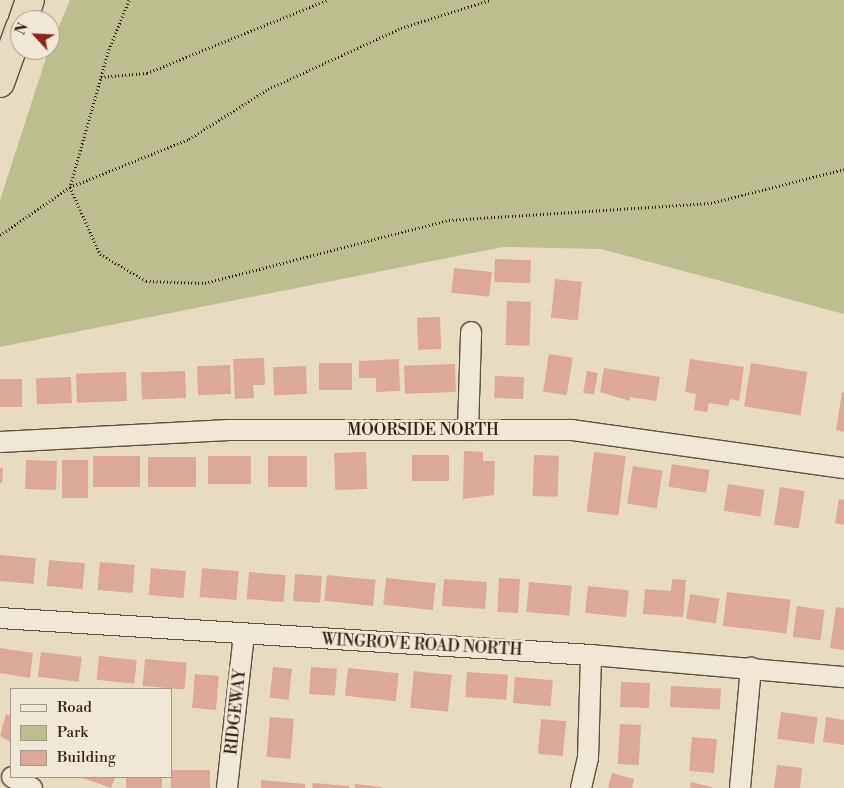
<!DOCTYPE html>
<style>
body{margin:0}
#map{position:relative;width:844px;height:788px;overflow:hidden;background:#e7dcc2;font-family:"Libre Bodoni",serif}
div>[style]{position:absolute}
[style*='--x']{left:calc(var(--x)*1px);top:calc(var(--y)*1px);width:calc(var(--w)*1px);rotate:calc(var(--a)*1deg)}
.green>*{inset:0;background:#bcbe8f}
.building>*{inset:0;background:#dca89a;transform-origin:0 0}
.path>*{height:3px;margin-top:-1.5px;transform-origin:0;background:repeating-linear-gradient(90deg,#362214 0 1px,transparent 0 3.5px)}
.roads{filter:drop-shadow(1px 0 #625040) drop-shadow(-1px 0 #625040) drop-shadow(0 1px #625040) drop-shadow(0 -1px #625040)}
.minor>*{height:20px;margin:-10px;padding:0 10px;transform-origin:10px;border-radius:10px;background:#efe8d7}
.highway>*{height:28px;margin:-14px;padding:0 14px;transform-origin:14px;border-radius:14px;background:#e7dcc2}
span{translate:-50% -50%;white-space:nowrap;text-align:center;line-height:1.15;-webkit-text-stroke:5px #efe8d7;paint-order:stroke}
.street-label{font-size:16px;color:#362214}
.legend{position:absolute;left:10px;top:688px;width:162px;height:90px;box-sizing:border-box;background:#efe8d7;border:1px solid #a59989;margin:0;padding:6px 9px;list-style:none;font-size:15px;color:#362214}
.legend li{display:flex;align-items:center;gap:10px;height:25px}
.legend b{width:25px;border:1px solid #a59989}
.north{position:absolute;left:10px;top:10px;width:50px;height:50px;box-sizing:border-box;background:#efe8d7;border:1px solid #a59989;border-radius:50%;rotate:295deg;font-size:14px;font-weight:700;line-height:20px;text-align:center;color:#362214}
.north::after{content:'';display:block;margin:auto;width:18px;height:22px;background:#8f2418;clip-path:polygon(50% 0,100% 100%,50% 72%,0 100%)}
</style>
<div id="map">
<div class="green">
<div style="clip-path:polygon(70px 0,844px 0,844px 314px,601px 249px,503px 247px,0 347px,0 200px,46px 58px)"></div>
</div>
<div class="building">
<div style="left:495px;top:259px;width:36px;height:23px;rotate:2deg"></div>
<div style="left:454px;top:268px;width:38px;height:25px;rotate:6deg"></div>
<div style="left:555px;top:279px;width:27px;height:39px;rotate:6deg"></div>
<div style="left:507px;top:301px;width:24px;height:44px;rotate:2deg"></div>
<div style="left:440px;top:317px;width:32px;height:23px;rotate:88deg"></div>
<div style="left:549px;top:354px;width:24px;height:38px;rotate:9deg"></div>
<div style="clip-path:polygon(264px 358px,265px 385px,253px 385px,254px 398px,235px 399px,233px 359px)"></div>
<div style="clip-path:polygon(399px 359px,400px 391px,376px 392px,376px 378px,359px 378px,359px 361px)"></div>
<div style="clip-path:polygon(690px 359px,744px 367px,739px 401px,730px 399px,728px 406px,709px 403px,707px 412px,694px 410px,696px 394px,685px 392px)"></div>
<div style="left:352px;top:363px;width:27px;height:33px;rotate:90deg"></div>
<div style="left:751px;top:363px;width:57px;height:44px;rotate:9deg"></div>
<div style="left:455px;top:364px;width:28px;height:51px;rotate:88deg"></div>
<div style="left:230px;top:365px;width:29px;height:33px;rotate:88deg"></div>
<div style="left:306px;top:366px;width:28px;height:33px;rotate:88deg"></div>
<div style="clip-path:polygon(604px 368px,660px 377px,656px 401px,630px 397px,630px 401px,600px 392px)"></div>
<div style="left:185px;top:371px;width:27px;height:44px;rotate:88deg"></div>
<div style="left:587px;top:371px;width:11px;height:22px;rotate:10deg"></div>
<div style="left:126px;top:372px;width:29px;height:50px;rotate:88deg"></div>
<div style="left:495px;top:376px;width:29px;height:22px;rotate:2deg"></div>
<div style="left:71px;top:377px;width:26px;height:35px;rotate:88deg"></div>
<div style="left:22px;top:379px;width:28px;height:22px;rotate:90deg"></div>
<div style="clip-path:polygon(842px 392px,844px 393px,844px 432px,836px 430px)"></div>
<div style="clip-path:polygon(464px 451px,483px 452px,483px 461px,495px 461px,494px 495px,463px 499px)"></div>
<div style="left:366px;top:452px;width:37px;height:32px;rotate:88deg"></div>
<div style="left:594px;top:452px;width:32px;height:60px;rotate:7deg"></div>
<div style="left:412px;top:455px;width:37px;height:26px"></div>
<div style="left:534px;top:455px;width:25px;height:41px;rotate:2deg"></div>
<div style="left:93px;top:456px;width:47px;height:31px"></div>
<div style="left:208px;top:456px;width:43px;height:28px"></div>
<div style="left:307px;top:456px;width:31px;height:39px;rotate:90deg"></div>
<div style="left:148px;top:457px;width:48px;height:30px"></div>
<div style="left:26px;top:460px;width:31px;height:29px;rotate:2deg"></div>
<div style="left:62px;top:460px;width:26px;height:38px"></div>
<div style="left:672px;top:464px;width:38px;height:23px;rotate:9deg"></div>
<div style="left:633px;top:466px;width:30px;height:38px;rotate:9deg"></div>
<div style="clip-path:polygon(0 468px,3px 468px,2px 483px,0 483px)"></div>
<div style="left:728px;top:484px;width:37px;height:27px;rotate:9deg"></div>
<div style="left:780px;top:487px;width:25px;height:38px;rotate:9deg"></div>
<div style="clip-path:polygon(839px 499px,844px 500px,844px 525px,835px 523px)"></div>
<div style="left:0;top:555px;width:36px;height:26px;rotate:5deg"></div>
<div style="left:49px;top:560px;width:36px;height:26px;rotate:5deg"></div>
<div style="left:100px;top:562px;width:35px;height:28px;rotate:5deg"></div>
<div style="left:151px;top:568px;width:35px;height:27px;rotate:5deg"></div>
<div style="left:202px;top:568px;width:37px;height:29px;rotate:5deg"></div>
<div style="left:249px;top:572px;width:37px;height:27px;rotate:5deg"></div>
<div style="left:295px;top:574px;width:27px;height:27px;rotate:4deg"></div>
<div style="left:327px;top:575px;width:49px;height:26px;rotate:6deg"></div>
<div style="left:386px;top:578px;width:50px;height:27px;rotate:6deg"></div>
<div style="left:499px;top:578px;width:21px;height:34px;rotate:3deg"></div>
<div style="left:444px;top:579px;width:43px;height:27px;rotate:4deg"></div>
<div style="clip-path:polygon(672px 579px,686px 580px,683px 617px,643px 614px,645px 589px,671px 591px)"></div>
<div style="left:529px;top:582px;width:43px;height:30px;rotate:5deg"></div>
<div style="left:588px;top:586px;width:41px;height:27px;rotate:6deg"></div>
<div style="left:727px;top:592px;width:64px;height:34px;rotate:7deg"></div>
<div style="left:690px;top:594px;width:30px;height:25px;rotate:9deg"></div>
<div style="left:797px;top:606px;width:28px;height:31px;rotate:8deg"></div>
<div style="clip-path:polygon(836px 607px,844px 608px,844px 650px,830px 648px)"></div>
<div style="clip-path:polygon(0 648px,33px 653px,30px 678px,0 673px)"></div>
<div style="left:41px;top:652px;width:41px;height:25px;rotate:7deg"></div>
<div style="left:99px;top:656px;width:38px;height:24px;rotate:6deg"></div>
<div style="left:145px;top:659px;width:42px;height:27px;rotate:5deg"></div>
<div style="left:273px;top:667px;width:19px;height:31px;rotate:6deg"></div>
<div style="left:311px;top:667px;width:26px;height:27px;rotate:4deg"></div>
<div style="left:348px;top:668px;width:51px;height:28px;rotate:6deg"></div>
<div style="left:414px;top:671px;width:38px;height:37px;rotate:6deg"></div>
<div style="left:467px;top:672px;width:41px;height:25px;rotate:4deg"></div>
<div style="left:195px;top:674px;width:24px;height:34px;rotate:5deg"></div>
<div style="left:515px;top:677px;width:38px;height:26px;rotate:5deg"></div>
<div style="left:621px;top:682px;width:29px;height:25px;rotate:2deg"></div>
<div style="left:671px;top:686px;width:50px;height:21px;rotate:3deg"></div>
<div style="left:781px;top:712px;width:37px;height:27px;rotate:8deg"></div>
<div style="clip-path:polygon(6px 714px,11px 716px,11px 742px,0 736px)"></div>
<div style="left:270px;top:717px;width:24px;height:40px;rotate:5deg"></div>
<div style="clip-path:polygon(826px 717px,844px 720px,844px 745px,823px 742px)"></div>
<div style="left:541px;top:719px;width:25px;height:35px;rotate:5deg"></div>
<div style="left:620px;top:724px;width:21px;height:40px;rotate:3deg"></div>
<div style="left:692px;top:737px;width:25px;height:34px;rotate:5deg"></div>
<div style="clip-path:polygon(777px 765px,802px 768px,800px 788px,774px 788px)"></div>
<div style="left:171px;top:770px;width:39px;height:18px"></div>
<div style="clip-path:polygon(612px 773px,634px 779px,632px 788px,608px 788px)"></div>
<div style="clip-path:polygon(80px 777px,115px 777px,111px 788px)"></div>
<div style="left:126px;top:777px;width:36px;height:11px"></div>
<div style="clip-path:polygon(261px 780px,305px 784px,305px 788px,261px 788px)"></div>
<div style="clip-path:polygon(691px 782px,712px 787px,712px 788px,690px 788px)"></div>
<div style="clip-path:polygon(313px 783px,349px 786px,349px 788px,312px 788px)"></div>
<div style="clip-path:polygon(355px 784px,382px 787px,382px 788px,355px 788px)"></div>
</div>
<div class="path">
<div style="--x:129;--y:0;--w:56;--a:112"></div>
<div style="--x:108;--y:52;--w:140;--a:105.7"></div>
<div style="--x:70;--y:187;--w:73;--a:65.9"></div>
<div style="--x:100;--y:254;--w:53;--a:30.4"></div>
<div style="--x:146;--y:281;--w:59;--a:1.9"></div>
<div style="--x:205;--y:283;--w:252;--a:-14.5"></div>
<div style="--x:449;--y:220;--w:263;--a:-3.7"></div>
<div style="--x:711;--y:203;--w:137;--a:-14.3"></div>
<div style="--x:101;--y:77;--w:46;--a:-5"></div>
<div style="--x:147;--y:73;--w:194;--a:-22.1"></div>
<div style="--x:0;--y:235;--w:85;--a:-34.4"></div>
<div style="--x:70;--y:187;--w:128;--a:-22"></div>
<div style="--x:189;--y:139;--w:93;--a:-32.3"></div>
<div style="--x:268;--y:89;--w:146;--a:-24.6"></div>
<div style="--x:401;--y:28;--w:93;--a:-17.5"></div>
</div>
<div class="roads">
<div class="minor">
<div style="--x:468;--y:430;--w:98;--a:-88.2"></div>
<div style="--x:0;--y:442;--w:229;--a:-3"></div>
<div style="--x:229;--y:430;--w:343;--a:0"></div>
<div style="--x:572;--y:430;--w:275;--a:8"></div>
<div style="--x:0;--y:618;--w:592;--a:3.58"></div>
<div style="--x:591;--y:655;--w:254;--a:5"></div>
<div style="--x:12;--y:777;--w:23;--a:29"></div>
<div style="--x:227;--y:788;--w:154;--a:-83.7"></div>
<div style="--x:581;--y:788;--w:31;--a:-77"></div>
<div style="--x:588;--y:758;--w:103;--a:-88.3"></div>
<div style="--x:740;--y:788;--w:121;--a:-84.8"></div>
</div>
<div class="highway">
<div style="--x:23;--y:20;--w:21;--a:-71"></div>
<div style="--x:0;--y:83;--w:59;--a:-70.3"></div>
</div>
</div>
<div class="street-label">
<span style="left:423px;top:430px">MOORSIDE NORTH</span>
<span style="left:422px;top:645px;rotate:3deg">WINGROVE ROAD NORTH</span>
<span style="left:236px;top:712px;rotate:-84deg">RIDGEWAY</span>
</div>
<ul class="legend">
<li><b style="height:6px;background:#efe8d7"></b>Road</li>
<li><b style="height:14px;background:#bcbe8f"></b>Park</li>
<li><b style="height:14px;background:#dca89a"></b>Building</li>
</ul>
<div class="north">N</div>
</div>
